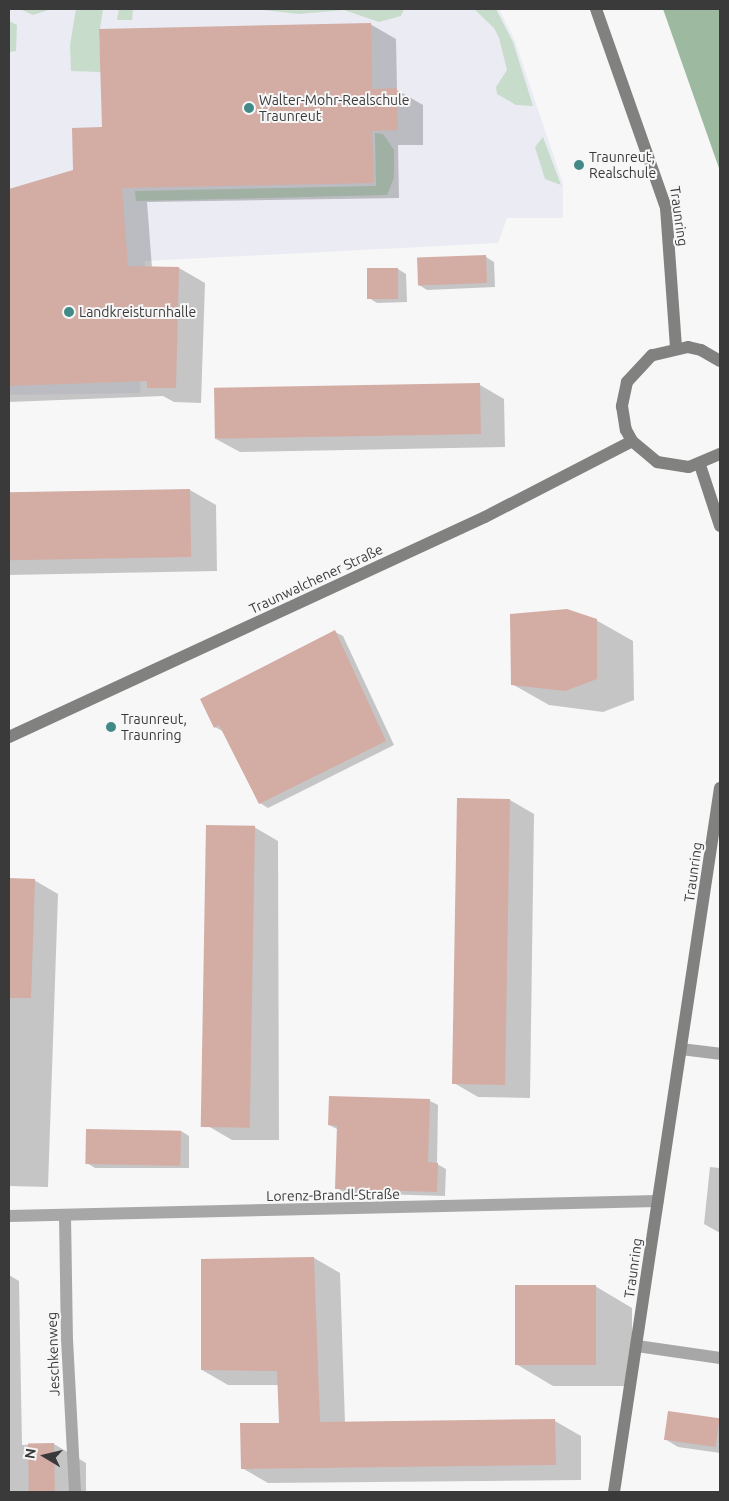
<!DOCTYPE html>
<meta charset="utf-8">
<style>
body{margin:0}
#map{position:relative;width:729px;height:1501px;overflow:hidden;background:#f7f7f8;font-family:Ubuntu,sans-serif}
div>[style]{position:absolute}
[style*='--x']{left:calc(var(--x)*1px);top:calc(var(--y)*1px);width:calc(var(--w)*1px);rotate:calc(var(--a)*1deg)}
.built>*{inset:0;background:#eaebf3}
.green>*{inset:0;background:#c8dccb}
.forest>*{inset:0;background:#9dbaa1}
.shadow>*{inset:0;background:#0003}
.building>*{inset:0;background:#d3aca4;transform-origin:0 0}
.street>*{height:12px;margin:-6px;padding:0 6px;transform-origin:6px;border-radius:6px;background:#a8a7a7}
.secondary>*{height:12px;margin:-6px;padding:0 6px;transform-origin:6px;border-radius:6px;background:#818180}
.dots>*{width:14px;height:14px;translate:-50% -50%;box-sizing:border-box;border:2px solid #f7f7f8;border-radius:50%}
span{translate:-50% -50%;white-space:nowrap;text-align:center;line-height:1.15;-webkit-text-stroke:4px #f7f7f8;paint-order:stroke}
.poi-label{font-size:14px;color:#3a3a3b}
.left{translate:0 -50%;text-align:left}
.street-label{font-size:14px;color:#3a3a3b}
.frame{position:absolute;inset:0;border:10px solid #3a3a3b;pointer-events:none}
.north{position:absolute;left:20px;top:1431px;width:50px;height:50px;-webkit-text-stroke:4px #f7f7f8;paint-order:stroke;rotate:279deg;font-size:14px;font-weight:700;line-height:20px;text-align:center;color:#3a3a3b}
.north::after{content:'';display:block;margin:auto;width:18px;height:22px;background:#3a3a3b;clip-path:polygon(50% 0,100% 100%,50% 72%,0 100%)}
</style>
<div id="map">
<div class="built">
<div style="clip-path:polygon(9px 9px,499px 9px,515px 41px,563px 184px,563px 218px,507px 218px,498px 243px,145px 261px,140px 393px,9px 395px)"></div>
</div>
<div class="green">
<div style="clip-path:polygon(20px 9px,51px 9px,33px 15px)"></div>
<div style="clip-path:polygon(76px 9px,103px 9px,99px 35px,101px 72px,71px 71px,70px 45px)"></div>
<div style="clip-path:polygon(119px 9px,133px 9px,132px 20px,117px 20px)"></div>
<div style="clip-path:polygon(253px 9px,404px 9px,401px 16px,379px 22px,344px 10px,299px 14px)"></div>
<div style="clip-path:polygon(474px 9px,496px 9px,513px 42px,533px 106px,516px 105px,497px 94px,496px 87px,507px 70px,499px 38px,494px 28px)"></div>
<div style="clip-path:polygon(9px 21px,17px 25px,16px 51px,9px 52px)"></div>
<div style="clip-path:polygon(375px 133px,383px 134px,394px 150px,394px 178px,387px 195px,136px 201px,135px 191px,376px 186px)"></div>
<div style="clip-path:polygon(543px 137px,561px 185px,545px 179px,535px 147px)"></div>
</div>
<div class="forest">
<div style="clip-path:polygon(663px 9px,720px 9px,720px 171px)"></div>
</div>
<div class="shadow">
<div style="clip-path:polygon(370px 24px,396px 39px,397px 90px,423px 105px,423px 145px,398px 145px,399px 198px,147px 202px,152px 268px,179px 268px,205px 283px,201px 403px,174px 402px,163px 396px,9px 402px,9px 190px,74px 171px,103px 128px)"></div>
<div style="clip-path:polygon(486px 257px,494px 262px,495px 287px,427px 290px,419px 285px)"></div>
<div style="clip-path:polygon(398px 269px,406px 274px,407px 302px,377px 303px,369px 298px)"></div>
<div style="clip-path:polygon(480px 385px,504px 399px,505px 447px,240px 452px,216px 439px)"></div>
<div style="clip-path:polygon(190px 490px,216px 505px,217px 571px,9px 575px,9px 493px)"></div>
<div style="clip-path:polygon(596px 620px,633px 641px,634px 700px,603px 712px,549px 705px,512px 684px)"></div>
<div style="clip-path:polygon(335px 632px,343px 636px,394px 745px,268px 808px,260px 803px,224px 732px,215px 727px)"></div>
<div style="clip-path:polygon(510px 800px,534px 814px,530px 1098px,478px 1097px,454px 1083px)"></div>
<div style="clip-path:polygon(254px 827px,278px 841px,279px 1140px,232px 1140px,208px 1126px)"></div>
<div style="clip-path:polygon(9px 879px,34px 880px,58px 894px,48px 1187px,9px 1186px)"></div>
<div style="clip-path:polygon(430px 1101px,438px 1105px,437px 1164px,446px 1169px,445px 1196px,345px 1193px,337px 1188px,337px 1129px,329px 1125px)"></div>
<div style="clip-path:polygon(88px 1130px,181px 1131px,189px 1136px,189px 1168px,95px 1168px,87px 1163px)"></div>
<div style="clip-path:polygon(710px 1167px,720px 1168px,720px 1233px,704px 1224px)"></div>
<div style="clip-path:polygon(314px 1258px,340px 1273px,345px 1423px,555px 1421px,581px 1436px,581px 1480px,268px 1483px,242px 1468px,280px 1424px,279px 1385px,228px 1385px,202px 1370px,202px 1261px)"></div>
<div style="clip-path:polygon(9px 1275px,19px 1281px,22px 1445px,54px 1444px,86px 1463px,86px 1492px,9px 1492px)"></div>
<div style="clip-path:polygon(595px 1286px,632px 1308px,632px 1386px,553px 1386px,516px 1364px)"></div>
<div style="clip-path:polygon(720px 1408px,720px 1453px,678px 1447px,665px 1439px,719px 1419px)"></div>
</div>
<div class="building">
<div style="clip-path:polygon(371px 23px,372px 89px,397px 88px,398px 130px,372px 131px,374px 183px,122px 188px,128px 266px,179px 267px,176px 388px,147px 388px,147px 381px,9px 386px,9px 189px,73px 170px,72px 128px,102px 127px,99px 29px)"></div>
<div style="left:486px;top:255px;width:28px;height:69px;rotate:88deg"></div>
<div style="left:367px;top:268px;width:31px;height:31px"></div>
<div style="left:480px;top:383px;width:51px;height:266px;rotate:89deg"></div>
<div style="left:190px;top:489px;width:68px;height:181px;rotate:89deg"></div>
<div style="clip-path:polygon(567px 609px,597px 619px,597px 679px,565px 691px,511px 685px,510px 614px)"></div>
<div style="clip-path:polygon(335px 630px,386px 741px,259px 804px,219px 725px,214px 728px,200px 699px)"></div>
<div style="left:457px;top:798px;width:53px;height:286px;rotate:1deg"></div>
<div style="left:206px;top:825px;width:49px;height:302px;rotate:1deg"></div>
<div style="clip-path:polygon(9px 878px,35px 879px,31px 998px,9px 998px)"></div>
<div style="clip-path:polygon(329px 1096px,430px 1099px,428px 1162px,438px 1163px,437px 1192px,335px 1189px,337px 1126px,328px 1125px)"></div>
<div style="left:86px;top:1129px;width:95px;height:35px;rotate:1deg"></div>
<div style="clip-path:polygon(314px 1257px,320px 1422px,555px 1419px,556px 1465px,241px 1469px,240px 1423px,279px 1423px,277px 1371px,201px 1370px,201px 1259px)"></div>
<div style="left:515px;top:1285px;width:81px;height:80px"></div>
<div style="left:668px;top:1411px;width:52px;height:29px;rotate:8deg"></div>
<div style="left:54px;top:1443px;width:49px;height:26px;rotate:89deg"></div>
</div>
<div class="street">
<div style="--x:681;--y:1049;--w:39;--a:7"></div>
<div style="--x:65;--y:1215;--w:124;--a:89.1"></div>
<div style="--x:67;--y:1339;--w:153;--a:87"></div>
<div style="--x:9;--y:1216;--w:649;--a:-1.32"></div>
<div style="--x:637;--y:1346;--w:84;--a:8.2"></div>
</div>
<div class="secondary">
<div style="--x:596;--y:9;--w:211;--a:70.6"></div>
<div style="--x:666;--y:208;--w:139;--a:85.9"></div>
<div style="--x:720;--y:361;--w:22;--a:-150"></div>
<div style="--x:701;--y:350;--w:13;--a:-167"></div>
<div style="--x:688;--y:347;--w:37;--a:167"></div>
<div style="--x:652;--y:355;--w:37;--a:133"></div>
<div style="--x:627;--y:382;--w:25;--a:102"></div>
<div style="--x:622;--y:406;--w:24;--a:81"></div>
<div style="--x:626;--y:430;--w:13;--a:61"></div>
<div style="--x:632;--y:441;--w:33;--a:40"></div>
<div style="--x:657;--y:462;--w:32;--a:9"></div>
<div style="--x:689;--y:467;--w:34;--a:-23"></div>
<div style="--x:700;--y:465;--w:64;--a:71.8"></div>
<div style="--x:9;--y:737;--w:524;--a:-24.81"></div>
<div style="--x:485;--y:517;--w:165;--a:-27.3"></div>
<div style="--x:614;--y:1492;--w:712;--a:-81.44"></div>
</div>
<div class="dots">
<div style="left:249px;top:108px;background:#428a88"></div>
<div style="left:579px;top:165px;background:#428a88"></div>
<div style="left:69px;top:312px;background:#428a88"></div>
<div style="left:111px;top:727px;background:#428a88"></div>
</div>
<div class="poi-label">
<span class="left" style="left:259px;top:108px">Walter-Mohr-Realschule<br>Traunreut</span>
<span class="left" style="left:589px;top:165px">Traunreut,<br>Realschule</span>
<span class="left" style="left:79px;top:312px">Landkreisturnhalle</span>
<span class="left" style="left:121px;top:727px">Traunreut,<br>Traunring</span>
</div>
<div class="street-label">
<span style="left:679px;top:216px;rotate:82deg">Traunring</span>
<span style="left:316px;top:579px;rotate:-25deg">Traunwalchener Straße</span>
<span style="left:693px;top:872px;rotate:-82deg">Traunring</span>
<span style="left:333px;top:1195px;rotate:-1deg">Lorenz-Brandl-Straße</span>
<span style="left:633px;top:1268px;rotate:-82deg">Traunring</span>
<span style="left:53px;top:1354px;rotate:-92deg">Jeschkenweg</span>
</div>
<div class="frame"></div>
<div class="north">N</div>
</div>
